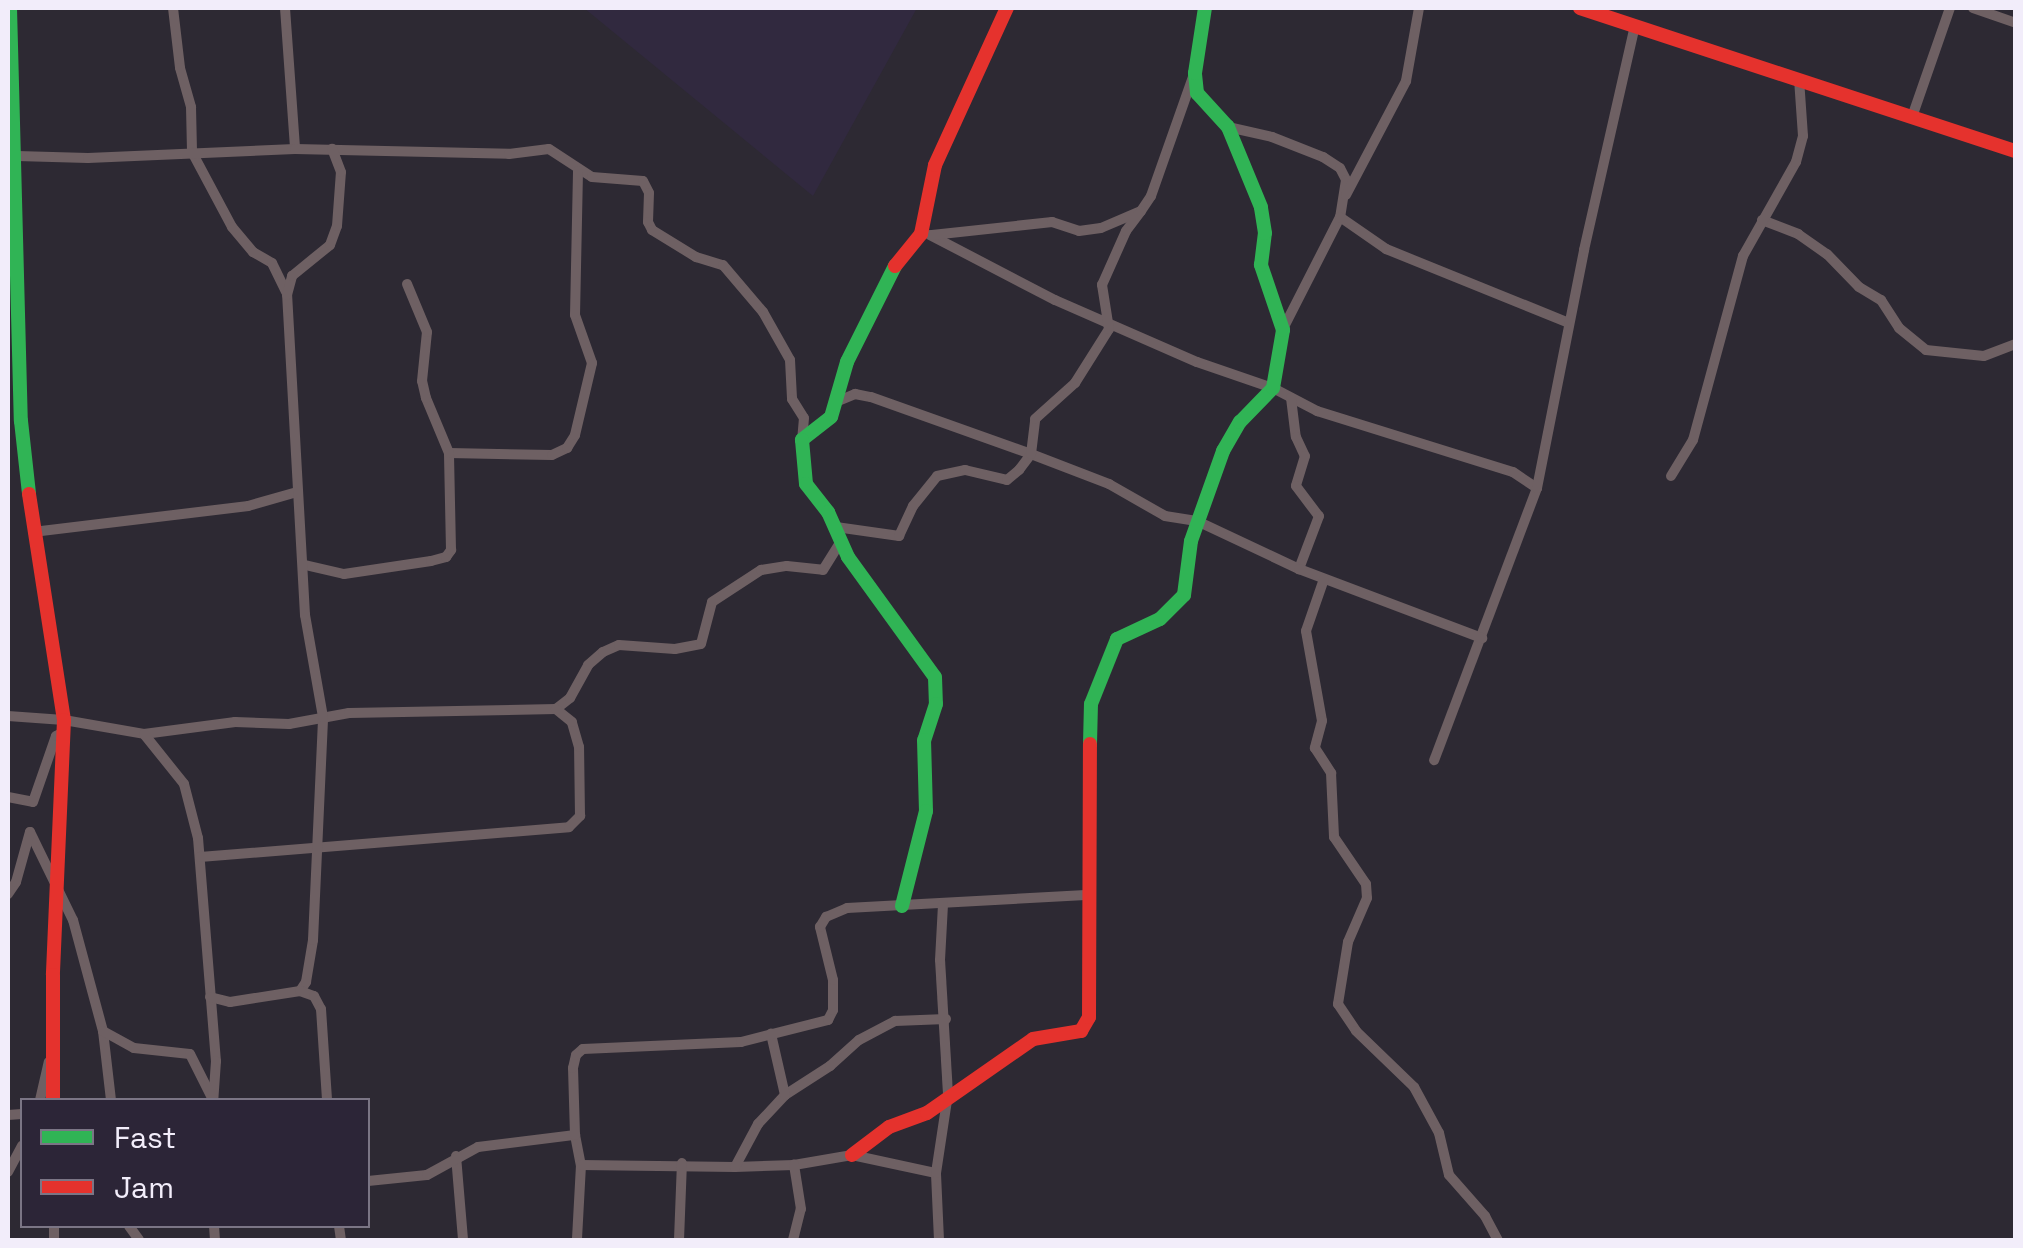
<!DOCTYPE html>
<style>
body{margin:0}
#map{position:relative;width:2023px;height:1248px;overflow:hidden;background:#2d2933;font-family:"Space Grotesk",sans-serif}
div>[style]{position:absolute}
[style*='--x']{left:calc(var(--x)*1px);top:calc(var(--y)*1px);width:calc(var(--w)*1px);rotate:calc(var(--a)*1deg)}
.built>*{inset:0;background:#31293f}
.street>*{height:10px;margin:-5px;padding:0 5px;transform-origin:5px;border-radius:5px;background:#6e6063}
.fast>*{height:14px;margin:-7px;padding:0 7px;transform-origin:7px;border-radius:7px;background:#30b455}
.jam>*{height:14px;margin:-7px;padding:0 7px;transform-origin:7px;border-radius:7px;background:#e5322d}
span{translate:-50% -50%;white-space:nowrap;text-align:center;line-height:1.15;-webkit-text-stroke:10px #2c2537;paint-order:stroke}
.frame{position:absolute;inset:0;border:10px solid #f2edfa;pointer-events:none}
.legend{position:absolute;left:20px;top:1098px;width:350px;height:130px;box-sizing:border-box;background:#2c2537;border:2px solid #7b7585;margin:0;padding:12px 18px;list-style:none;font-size:30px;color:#f2edfa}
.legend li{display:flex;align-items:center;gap:20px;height:50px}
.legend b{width:50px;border:2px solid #7b7585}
</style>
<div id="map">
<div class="built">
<div style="clip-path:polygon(584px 8px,917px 8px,813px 196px)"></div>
</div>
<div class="street">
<div style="--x:173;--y:8;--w:60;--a:83.3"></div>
<div style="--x:180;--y:68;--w:41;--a:74.2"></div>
<div style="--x:191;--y:107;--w:45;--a:88.7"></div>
<div style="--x:192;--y:152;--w:85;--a:61.9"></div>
<div style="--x:232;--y:227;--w:33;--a:50"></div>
<div style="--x:253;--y:252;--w:22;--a:30"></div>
<div style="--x:272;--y:263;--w:32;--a:64"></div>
<div style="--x:285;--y:8;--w:141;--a:85.9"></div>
<div style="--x:1973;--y:8;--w:46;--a:19.2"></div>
<div style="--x:1912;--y:117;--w:115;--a:-70.8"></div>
<div style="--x:1228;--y:127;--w:45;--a:12.8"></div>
<div style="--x:1272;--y:137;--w:55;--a:21.4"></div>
<div style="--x:1323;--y:157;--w:20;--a:33"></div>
<div style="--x:1340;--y:168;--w:13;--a:63"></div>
<div style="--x:1346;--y:180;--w:37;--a:99"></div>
<div style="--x:1340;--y:217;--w:126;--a:117"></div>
<div style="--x:17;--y:156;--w:71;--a:1.6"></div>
<div style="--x:88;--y:158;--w:207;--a:-2.5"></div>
<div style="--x:295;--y:149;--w:214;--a:1.3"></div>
<div style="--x:509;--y:154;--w:40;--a:-7.1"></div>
<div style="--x:549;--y:149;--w:51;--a:33.1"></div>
<div style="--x:592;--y:177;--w:51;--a:4.5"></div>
<div style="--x:643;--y:181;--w:13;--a:63"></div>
<div style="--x:649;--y:193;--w:29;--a:92"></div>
<div style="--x:648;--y:222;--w:9;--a:63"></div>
<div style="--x:652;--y:230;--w:52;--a:31.5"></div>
<div style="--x:696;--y:257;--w:28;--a:17"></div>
<div style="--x:723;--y:265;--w:62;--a:49.6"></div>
<div style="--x:763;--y:312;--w:55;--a:60.6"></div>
<div style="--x:790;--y:360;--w:39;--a:87"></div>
<div style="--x:792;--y:399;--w:22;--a:58"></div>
<div style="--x:804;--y:418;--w:21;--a:95"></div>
<div style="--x:1346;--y:195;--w:129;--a:-62.2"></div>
<div style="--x:1406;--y:81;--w:74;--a:-79.9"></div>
<div style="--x:1340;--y:217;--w:56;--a:34.8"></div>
<div style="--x:1386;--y:249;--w:197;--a:22"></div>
<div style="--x:1762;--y:220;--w:39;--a:21"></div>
<div style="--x:1798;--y:234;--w:35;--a:35"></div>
<div style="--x:1827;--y:254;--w:46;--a:45.9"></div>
<div style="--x:1859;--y:287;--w:26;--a:31"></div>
<div style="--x:1881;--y:300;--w:33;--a:57"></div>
<div style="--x:1899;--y:328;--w:35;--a:39"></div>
<div style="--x:1926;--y:350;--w:58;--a:5.9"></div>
<div style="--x:1984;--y:356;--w:34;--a:-21"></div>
<div style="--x:930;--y:235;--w:141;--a:27.5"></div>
<div style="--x:1055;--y:300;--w:155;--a:23.6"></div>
<div style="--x:1197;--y:362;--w:80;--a:18.9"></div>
<div style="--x:1273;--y:388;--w:50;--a:27.6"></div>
<div style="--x:1317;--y:411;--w:205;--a:17.3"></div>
<div style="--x:1513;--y:472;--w:29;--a:34"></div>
<div style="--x:1537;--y:488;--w:291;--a:110.7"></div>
<div style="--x:932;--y:235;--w:121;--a:-6.2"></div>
<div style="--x:1052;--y:222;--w:28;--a:18"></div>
<div style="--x:1079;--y:231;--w:22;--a:-8"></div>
<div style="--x:1101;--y:228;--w:43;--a:-23"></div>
<div style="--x:1141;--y:211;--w:18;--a:-56"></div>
<div style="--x:1151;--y:196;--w:129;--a:-70.6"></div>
<div style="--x:1291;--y:398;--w:39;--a:83"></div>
<div style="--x:1296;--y:437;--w:21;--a:65"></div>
<div style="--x:1305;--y:456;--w:31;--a:107"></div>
<div style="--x:1296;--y:486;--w:38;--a:53"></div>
<div style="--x:1319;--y:516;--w:57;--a:110.7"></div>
<div style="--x:836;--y:402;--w:21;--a:-23"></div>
<div style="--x:855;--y:394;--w:16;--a:11"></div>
<div style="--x:871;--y:397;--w:170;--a:19.6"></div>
<div style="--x:1031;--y:454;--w:84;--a:21"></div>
<div style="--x:1109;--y:484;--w:64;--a:29.7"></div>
<div style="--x:1165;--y:516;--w:32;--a:9"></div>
<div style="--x:1197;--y:521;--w:113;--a:25.2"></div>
<div style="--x:1299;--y:569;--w:196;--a:20.7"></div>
<div style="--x:449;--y:453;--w:103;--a:1.1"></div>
<div style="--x:552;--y:455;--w:17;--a:-25"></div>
<div style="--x:567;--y:448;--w:15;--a:-58"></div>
<div style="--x:575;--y:435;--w:74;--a:-76.7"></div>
<div style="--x:592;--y:363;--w:51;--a:-109.5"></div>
<div style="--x:575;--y:315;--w:144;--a:-88.8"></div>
<div style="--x:1671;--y:476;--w:42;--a:-58.6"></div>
<div style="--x:1693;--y:440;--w:191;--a:-74.8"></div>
<div style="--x:1743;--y:256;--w:108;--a:-60.6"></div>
<div style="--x:1796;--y:162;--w:27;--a:-75"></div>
<div style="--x:1803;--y:136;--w:57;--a:-94"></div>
<div style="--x:1537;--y:488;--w:243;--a:-78.8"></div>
<div style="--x:1584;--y:250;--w:230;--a:-77.2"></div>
<div style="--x:836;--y:527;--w:64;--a:8.1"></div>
<div style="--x:899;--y:536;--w:33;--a:-65"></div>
<div style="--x:913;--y:506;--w:38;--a:-51"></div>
<div style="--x:937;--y:476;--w:29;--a:-12"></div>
<div style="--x:965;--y:470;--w:43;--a:13.4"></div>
<div style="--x:1007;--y:480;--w:16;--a:-40"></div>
<div style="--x:1019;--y:470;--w:20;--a:-53"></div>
<div style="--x:1031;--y:454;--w:35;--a:-83"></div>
<div style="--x:1035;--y:419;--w:54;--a:-42"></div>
<div style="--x:1075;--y:383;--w:64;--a:-57.8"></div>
<div style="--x:1109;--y:329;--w:45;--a:-99"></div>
<div style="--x:1102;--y:285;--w:59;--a:-66"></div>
<div style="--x:1126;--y:231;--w:25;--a:-53"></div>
<div style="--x:33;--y:532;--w:217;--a:-6.9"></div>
<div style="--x:248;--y:506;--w:51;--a:-15.9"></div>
<div style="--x:305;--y:565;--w:40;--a:13"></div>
<div style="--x:344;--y:574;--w:88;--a:-8.5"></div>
<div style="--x:431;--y:561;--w:16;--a:-15"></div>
<div style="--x:446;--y:557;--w:9;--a:-54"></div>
<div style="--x:451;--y:550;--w:97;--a:-91.2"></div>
<div style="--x:449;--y:453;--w:60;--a:-112.7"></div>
<div style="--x:426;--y:398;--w:17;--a:-103"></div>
<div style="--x:422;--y:381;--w:49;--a:-84.2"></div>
<div style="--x:427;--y:332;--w:52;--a:-112.6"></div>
<div style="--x:1324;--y:579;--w:55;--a:109.1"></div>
<div style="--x:1306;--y:631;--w:91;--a:79.9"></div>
<div style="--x:1322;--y:721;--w:28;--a:105"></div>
<div style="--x:1315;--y:748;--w:30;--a:57"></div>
<div style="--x:1331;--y:773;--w:64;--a:87.3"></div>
<div style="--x:1334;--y:837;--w:57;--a:55.8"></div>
<div style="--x:1366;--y:884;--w:14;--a:86"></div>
<div style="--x:1367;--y:898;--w:48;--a:113.4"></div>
<div style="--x:1348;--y:942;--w:63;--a:99.2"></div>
<div style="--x:1338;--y:1004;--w:32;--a:56"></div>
<div style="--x:1356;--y:1031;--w:81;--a:44"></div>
<div style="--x:1414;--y:1087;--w:52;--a:61.5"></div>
<div style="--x:1439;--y:1133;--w:43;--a:76.6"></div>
<div style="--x:1449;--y:1175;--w:55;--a:48.7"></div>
<div style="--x:1485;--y:1216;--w:27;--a:62"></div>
<div style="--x:8;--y:716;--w:56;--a:4.1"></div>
<div style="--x:64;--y:720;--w:81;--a:9.9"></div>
<div style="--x:144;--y:734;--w:92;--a:-7.5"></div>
<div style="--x:235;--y:722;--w:54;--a:2.1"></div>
<div style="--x:289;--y:724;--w:61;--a:-10.4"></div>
<div style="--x:349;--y:713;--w:207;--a:-1.1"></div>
<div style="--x:556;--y:709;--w:18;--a:-38"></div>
<div style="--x:570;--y:698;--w:38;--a:-61"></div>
<div style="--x:588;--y:665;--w:20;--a:-41"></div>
<div style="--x:603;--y:652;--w:17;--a:-24"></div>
<div style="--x:619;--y:645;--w:56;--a:4.1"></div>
<div style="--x:675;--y:649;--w:26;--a:-11"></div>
<div style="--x:701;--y:644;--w:43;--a:-75.3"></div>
<div style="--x:712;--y:602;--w:59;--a:-33.1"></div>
<div style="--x:761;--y:570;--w:26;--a:-9"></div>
<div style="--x:787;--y:566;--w:36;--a:6"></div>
<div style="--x:823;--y:570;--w:34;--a:-58"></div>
<div style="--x:144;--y:734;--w:64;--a:51.3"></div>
<div style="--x:184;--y:784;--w:56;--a:75.5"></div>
<div style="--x:198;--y:838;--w:224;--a:85.4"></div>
<div style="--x:216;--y:1061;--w:39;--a:94"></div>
<div style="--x:8;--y:797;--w:25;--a:11"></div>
<div style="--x:33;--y:802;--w:70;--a:-70.8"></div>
<div style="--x:56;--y:736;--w:10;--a:-29"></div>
<div style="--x:30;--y:832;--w:98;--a:64"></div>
<div style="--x:73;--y:920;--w:115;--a:74.9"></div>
<div style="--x:103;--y:1031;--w:69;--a:83.4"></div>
<div style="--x:200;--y:857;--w:370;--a:-4.6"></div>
<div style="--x:569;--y:827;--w:16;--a:-45"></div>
<div style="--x:580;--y:816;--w:69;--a:-90.8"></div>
<div style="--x:579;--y:747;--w:26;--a:-106"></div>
<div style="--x:572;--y:722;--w:21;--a:-141"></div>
<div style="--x:8;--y:894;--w:14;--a:-56"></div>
<div style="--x:16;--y:882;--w:52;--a:-74.4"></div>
<div style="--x:300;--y:991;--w:11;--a:-56"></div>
<div style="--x:306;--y:982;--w:43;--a:-80.5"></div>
<div style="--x:313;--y:940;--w:223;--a:-87.4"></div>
<div style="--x:323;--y:717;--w:104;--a:-100"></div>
<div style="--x:305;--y:615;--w:321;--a:-93.2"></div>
<div style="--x:287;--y:295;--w:20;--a:-75"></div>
<div style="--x:292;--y:276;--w:49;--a:-39.2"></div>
<div style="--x:330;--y:245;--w:20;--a:-70"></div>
<div style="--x:337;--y:226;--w:54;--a:-85.8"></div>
<div style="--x:341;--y:172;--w:25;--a:-111"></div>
<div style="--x:210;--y:997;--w:21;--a:14"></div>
<div style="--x:230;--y:1002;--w:71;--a:-8.9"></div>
<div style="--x:300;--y:991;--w:15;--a:20"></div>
<div style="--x:314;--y:996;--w:15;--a:62"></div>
<div style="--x:321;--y:1009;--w:91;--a:86.2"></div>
<div style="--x:103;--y:1031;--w:35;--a:29"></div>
<div style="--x:134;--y:1048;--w:56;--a:6.1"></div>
<div style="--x:190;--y:1054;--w:49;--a:63.4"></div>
<div style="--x:785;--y:1095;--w:54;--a:-32.8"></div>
<div style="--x:830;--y:1066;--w:39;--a:-42"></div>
<div style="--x:859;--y:1040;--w:41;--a:-27.8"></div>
<div style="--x:895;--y:1021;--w:51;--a:-2.2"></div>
<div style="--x:40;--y:1100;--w:39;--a:-77"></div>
<div style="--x:8;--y:1115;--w:14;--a:-4"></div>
<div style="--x:575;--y:1135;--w:31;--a:79"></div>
<div style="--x:581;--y:1165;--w:75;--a:93.1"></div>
<div style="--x:456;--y:1156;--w:84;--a:85.2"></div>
<div style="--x:581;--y:1165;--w:154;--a:0.7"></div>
<div style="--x:735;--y:1167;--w:59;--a:-1.9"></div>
<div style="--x:794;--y:1165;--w:59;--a:-9.8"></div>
<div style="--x:852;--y:1155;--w:86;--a:12.1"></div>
<div style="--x:735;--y:1167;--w:49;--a:-61.9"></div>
<div style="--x:758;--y:1124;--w:40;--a:-47"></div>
<div style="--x:785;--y:1095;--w:63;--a:-102.9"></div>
<div style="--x:8;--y:1172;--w:30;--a:-62"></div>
<div style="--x:368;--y:1181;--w:59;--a:-5.8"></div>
<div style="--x:427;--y:1175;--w:58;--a:-28.8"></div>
<div style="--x:478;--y:1147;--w:98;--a:-7.1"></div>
<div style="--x:575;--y:1135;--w:67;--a:-91.7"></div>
<div style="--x:573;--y:1068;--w:13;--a:-77"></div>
<div style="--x:576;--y:1055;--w:9;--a:-41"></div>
<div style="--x:583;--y:1049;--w:158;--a:-2.5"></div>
<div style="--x:741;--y:1042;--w:90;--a:-14.2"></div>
<div style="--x:828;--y:1020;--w:11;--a:-63"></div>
<div style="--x:833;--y:1010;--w:30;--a:-90"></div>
<div style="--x:833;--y:980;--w:55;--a:-103.8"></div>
<div style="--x:820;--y:927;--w:12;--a:-59"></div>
<div style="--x:826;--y:917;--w:23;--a:-23"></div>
<div style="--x:847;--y:908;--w:239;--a:-3.1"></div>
<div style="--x:129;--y:1226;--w:17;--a:54"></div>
<div style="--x:214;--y:1226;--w:14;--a:86"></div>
<div style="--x:339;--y:1226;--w:14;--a:82"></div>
<div style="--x:54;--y:1240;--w:14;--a:-90"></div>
<div style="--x:679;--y:1240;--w:77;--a:-87.8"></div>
<div style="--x:793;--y:1240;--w:32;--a:-76"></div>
<div style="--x:801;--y:1209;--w:45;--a:-99"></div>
<div style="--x:939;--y:1240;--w:67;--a:-92.6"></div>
<div style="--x:936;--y:1173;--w:80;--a:-81.4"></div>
<div style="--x:948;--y:1094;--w:134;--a:-93.4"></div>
<div style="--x:940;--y:960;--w:56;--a:-86.9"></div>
</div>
<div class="fast">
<div style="--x:10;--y:8;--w:413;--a:88.5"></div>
<div style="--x:21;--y:421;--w:73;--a:83.7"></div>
<div style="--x:895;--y:266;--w:107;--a:116.6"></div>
<div style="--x:847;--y:362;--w:57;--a:106.2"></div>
<div style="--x:831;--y:417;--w:37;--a:142"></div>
<div style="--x:802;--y:440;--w:44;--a:84.8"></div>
<div style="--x:806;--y:484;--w:36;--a:52"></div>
<div style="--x:828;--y:512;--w:49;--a:66"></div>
<div style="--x:848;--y:557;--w:148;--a:54.1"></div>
<div style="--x:935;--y:677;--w:27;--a:88"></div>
<div style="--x:936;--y:704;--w:38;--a:108"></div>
<div style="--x:924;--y:740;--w:71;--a:88.4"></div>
<div style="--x:926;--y:811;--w:98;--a:104.2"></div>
<div style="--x:1090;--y:744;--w:40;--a:-88.6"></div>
<div style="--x:1091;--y:704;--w:70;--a:-68.2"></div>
<div style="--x:1117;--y:639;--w:47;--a:-24.9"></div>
<div style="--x:1160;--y:619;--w:34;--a:-45"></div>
<div style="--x:1184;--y:595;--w:54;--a:-82.6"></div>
<div style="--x:1191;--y:541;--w:96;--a:-70.4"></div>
<div style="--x:1223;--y:451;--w:34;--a:-60"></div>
<div style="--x:1240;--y:422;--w:47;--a:-45.9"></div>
<div style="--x:1273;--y:388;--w:59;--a:-80.2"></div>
<div style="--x:1283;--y:330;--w:69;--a:-108.7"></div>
<div style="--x:1261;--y:265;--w:32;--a:-83"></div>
<div style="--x:1265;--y:233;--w:26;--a:-99"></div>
<div style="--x:1261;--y:207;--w:87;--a:-112.4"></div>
<div style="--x:1228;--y:127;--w:46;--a:-132.4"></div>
<div style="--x:1197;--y:93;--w:20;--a:-96"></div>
<div style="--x:1195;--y:73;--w:66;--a:-81.3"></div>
</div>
<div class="jam">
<div style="--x:1580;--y:8;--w:459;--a:18.2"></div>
<div style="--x:895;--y:266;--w:41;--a:-50.9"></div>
<div style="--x:921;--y:234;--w:70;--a:-78.5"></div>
<div style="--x:935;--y:165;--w:173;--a:-65.4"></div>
<div style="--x:29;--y:494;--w:229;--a:81.2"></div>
<div style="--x:64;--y:720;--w:255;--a:92.5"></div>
<div style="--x:53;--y:975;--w:125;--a:90"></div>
<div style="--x:852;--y:1155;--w:46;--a:-37.1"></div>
<div style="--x:889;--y:1127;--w:40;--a:-20.2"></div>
<div style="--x:927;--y:1113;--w:129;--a:-34.9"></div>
<div style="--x:1033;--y:1039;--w:49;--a:-9.5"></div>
<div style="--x:1081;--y:1031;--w:16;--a:-60"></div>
<div style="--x:1089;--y:1017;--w:273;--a:-89.8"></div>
</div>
<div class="frame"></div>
<ul class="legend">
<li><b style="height:12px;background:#30b455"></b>Fast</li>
<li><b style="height:12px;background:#e5322d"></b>Jam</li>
</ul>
</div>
